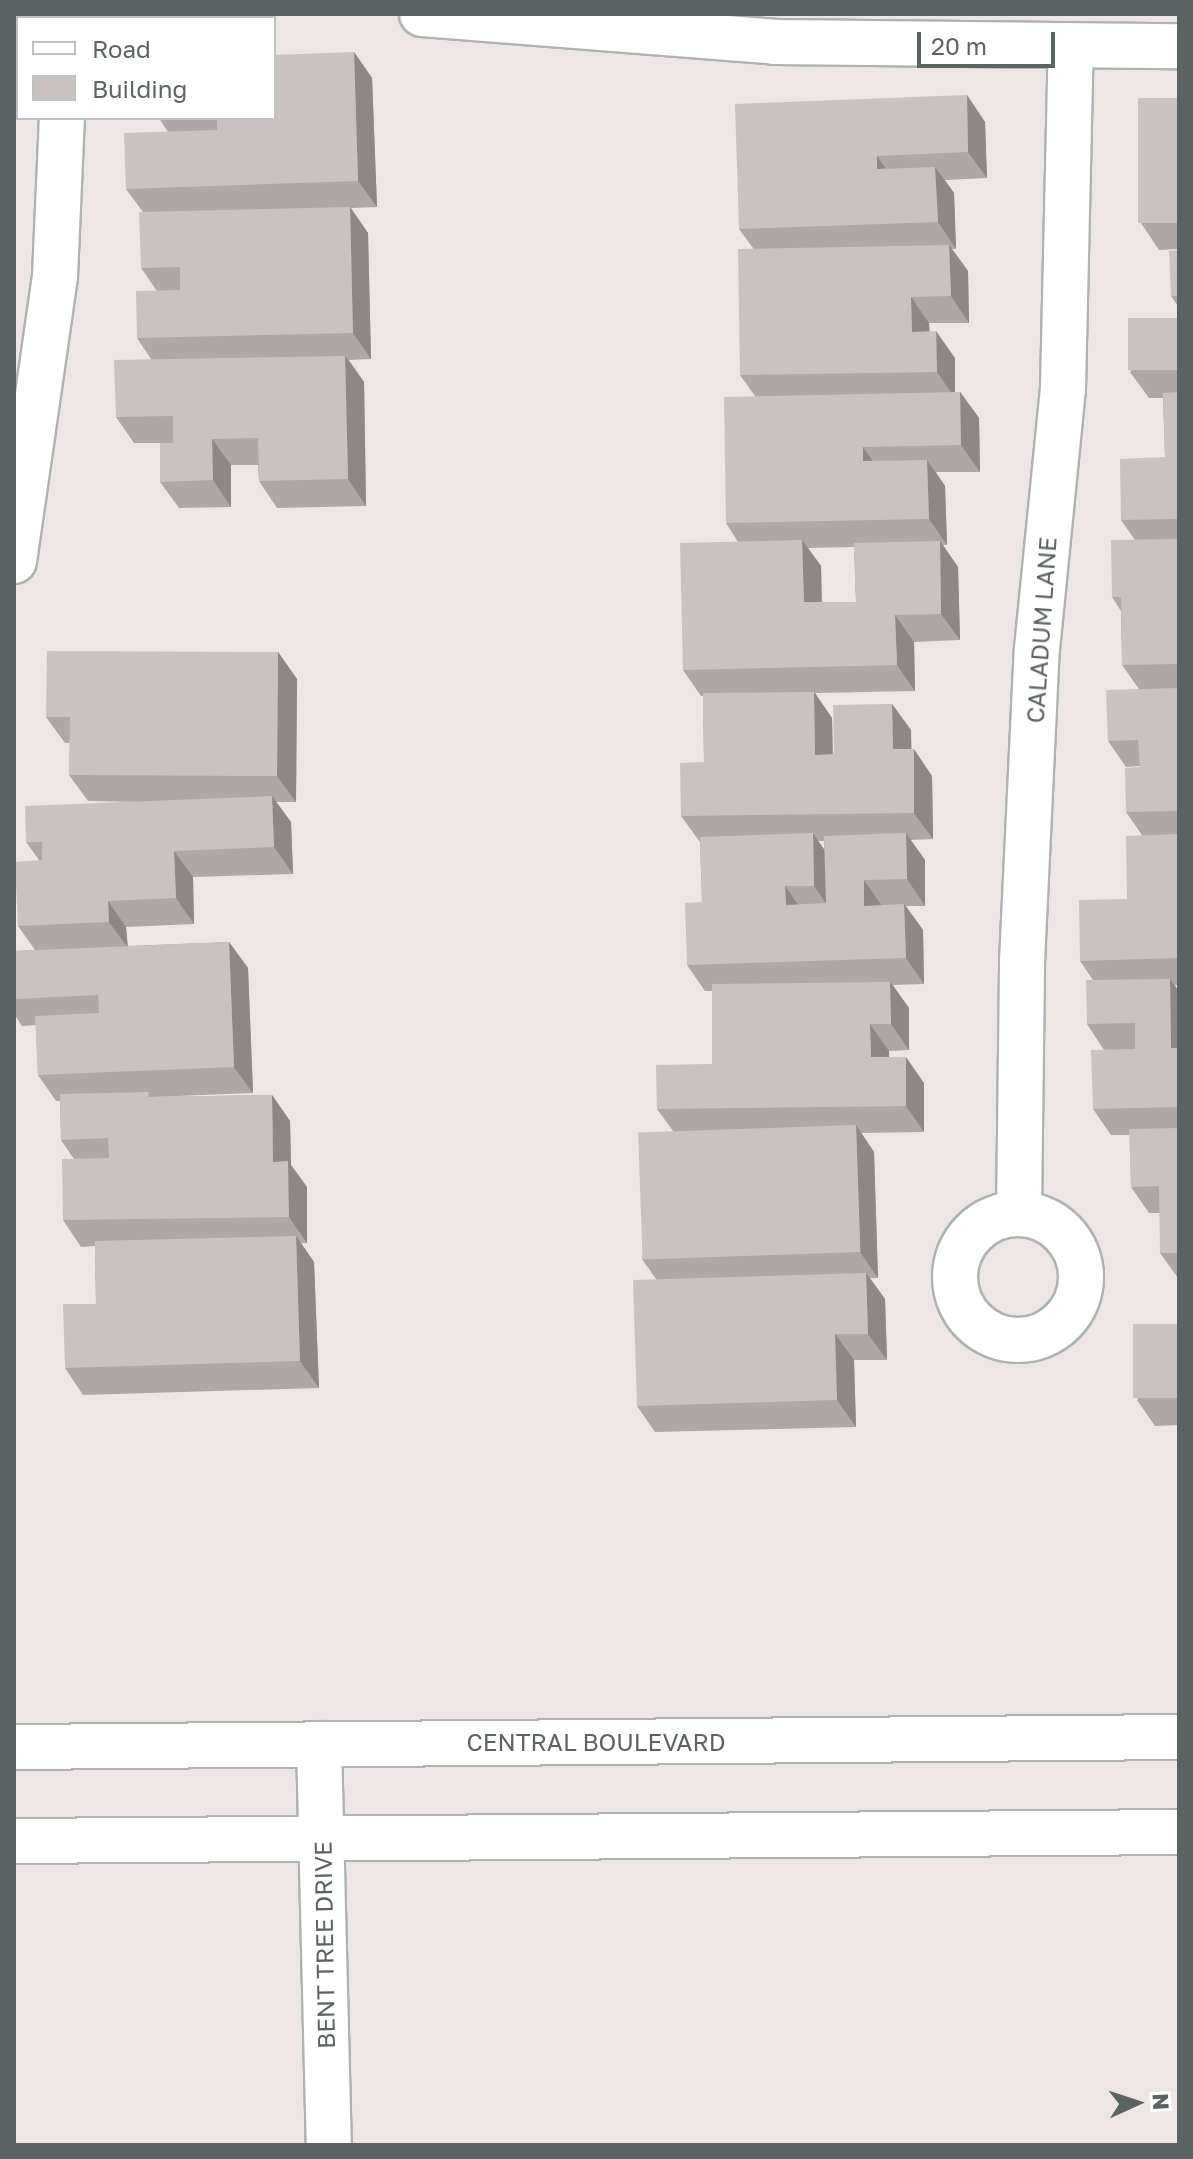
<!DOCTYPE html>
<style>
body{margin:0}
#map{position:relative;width:1193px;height:2159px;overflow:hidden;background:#eee6e4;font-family:"Golos Text",sans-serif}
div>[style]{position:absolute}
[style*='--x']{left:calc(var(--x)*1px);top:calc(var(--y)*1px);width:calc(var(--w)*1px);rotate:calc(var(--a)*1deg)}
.roads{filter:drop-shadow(2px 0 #adb3b3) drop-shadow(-2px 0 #adb3b3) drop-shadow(0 2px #adb3b3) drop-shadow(0 -2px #adb3b3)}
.minor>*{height:44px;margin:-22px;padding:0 22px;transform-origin:22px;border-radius:22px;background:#fff}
.minor>.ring{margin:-22px;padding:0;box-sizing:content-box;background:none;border:44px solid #fff;border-radius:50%}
.wall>*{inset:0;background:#ada7a6}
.shaded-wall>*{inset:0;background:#8d8887}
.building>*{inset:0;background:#c9c2c1;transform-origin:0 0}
span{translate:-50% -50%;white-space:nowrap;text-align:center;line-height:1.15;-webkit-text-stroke:8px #fff;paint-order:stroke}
.street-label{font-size:24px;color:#5c6463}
.frame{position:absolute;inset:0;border:16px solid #5c6463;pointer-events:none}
.legend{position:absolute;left:16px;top:16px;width:260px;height:104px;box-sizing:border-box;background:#fff;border:2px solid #bec1c1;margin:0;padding:10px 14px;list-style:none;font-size:24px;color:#5c6463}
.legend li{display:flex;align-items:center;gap:16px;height:40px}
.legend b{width:40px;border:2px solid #bec1c1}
.north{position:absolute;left:1097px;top:2063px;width:80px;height:80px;-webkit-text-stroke:6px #fff;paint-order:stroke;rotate:87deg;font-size:22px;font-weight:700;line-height:32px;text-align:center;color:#5c6463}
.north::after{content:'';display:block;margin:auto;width:28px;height:36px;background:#5c6463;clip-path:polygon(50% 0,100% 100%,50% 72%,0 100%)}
.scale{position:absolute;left:917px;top:32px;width:138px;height:36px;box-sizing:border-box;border:4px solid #5c6463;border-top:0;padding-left:10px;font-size:24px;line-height:28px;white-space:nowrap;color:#5c6463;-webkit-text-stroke:6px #fff;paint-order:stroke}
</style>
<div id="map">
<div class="roads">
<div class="minor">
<div style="--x:422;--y:14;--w:353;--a:4.5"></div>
<div style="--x:774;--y:42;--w:405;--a:0.6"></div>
<div style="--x:66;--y:18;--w:4;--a:-90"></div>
<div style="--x:14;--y:561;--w:288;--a:-81.8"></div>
<div style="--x:55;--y:276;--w:158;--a:-87.5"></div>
<div style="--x:1019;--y:1213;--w:251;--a:-89.3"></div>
<div style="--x:1022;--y:962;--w:313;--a:-87.3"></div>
<div style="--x:1037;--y:649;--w:262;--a:-84.3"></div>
<div style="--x:1063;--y:388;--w:340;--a:-88.7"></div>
<div class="ring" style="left:955px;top:1214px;width:82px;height:82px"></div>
<div style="--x:319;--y:1744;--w:401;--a:88.6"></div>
<div style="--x:14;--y:1747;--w:1165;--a:-0.49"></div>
<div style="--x:14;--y:1841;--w:1165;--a:-0.44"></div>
</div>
</div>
<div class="wall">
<div style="clip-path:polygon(354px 52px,372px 78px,377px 207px,351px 208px,368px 233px,371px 359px,349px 360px,364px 382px,366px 506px,277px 508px,259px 481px,258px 465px,231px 465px,231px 507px,179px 508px,160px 482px,173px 443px,134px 443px,116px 417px,151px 359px,137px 338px,157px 291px,141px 268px,143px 212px,126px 189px,168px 132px,159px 118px,274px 118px)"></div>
<div style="clip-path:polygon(evenodd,967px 95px,985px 122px,987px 178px,945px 180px,954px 193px,956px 249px,952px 249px,968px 271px,969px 323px,929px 323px,930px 332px,955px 358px,955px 392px,960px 392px,979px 418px,980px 472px,936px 472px,945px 486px,947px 545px,943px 545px,958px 567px,960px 640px,914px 642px,915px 691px,815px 693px,832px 718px,833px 754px,892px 704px,911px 730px,911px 749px,932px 776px,933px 839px,910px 840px,925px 860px,925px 906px,906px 906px,923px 930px,924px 984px,893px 985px,909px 1008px,909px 1050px,889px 1051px,889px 1057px,924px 1083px,924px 1132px,861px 1133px,874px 1152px,878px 1278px,870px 1278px,885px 1299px,887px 1360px,854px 1360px,856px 1427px,655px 1432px,637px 1406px,656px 1279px,642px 1259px,673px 1131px,657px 1109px,712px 1064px,712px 991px,705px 991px,687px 965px,702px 902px,700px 842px,681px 816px,704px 762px,703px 696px,701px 696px,683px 670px,738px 542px,726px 523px,755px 396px,740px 375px,753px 248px,739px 229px,967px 95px,854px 547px,856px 602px,822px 602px,821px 566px,808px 548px,854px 547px,967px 95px,818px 841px,824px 841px,824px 849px,818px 841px)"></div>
<div style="clip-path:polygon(1179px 98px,1179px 249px,1159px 250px,1141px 223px)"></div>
<div style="clip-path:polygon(1179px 250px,1179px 308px,1171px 296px)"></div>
<div style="clip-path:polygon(1179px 318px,1179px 985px,1175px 985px,1179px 992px,1179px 1312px,1178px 1278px,1160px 1253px,1160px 1213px,1149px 1213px,1131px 1187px,1130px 1135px,1111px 1135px,1093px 1109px,1104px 1050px,1087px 1024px,1093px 980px,1080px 961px,1127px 899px,1142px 835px,1126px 812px,1140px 766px,1126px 767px,1108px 741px,1139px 689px,1122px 665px,1121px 611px,1112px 597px,1135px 540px,1121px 520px,1165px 457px,1163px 398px,1149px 398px,1130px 372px)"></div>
<div style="clip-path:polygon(278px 652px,297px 679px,296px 802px,276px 802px,291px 822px,293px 874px,193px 877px,194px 924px,126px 927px,127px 946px,229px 942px,248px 968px,253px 1093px,152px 1097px,272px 1095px,290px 1121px,291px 1165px,307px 1187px,307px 1243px,301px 1243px,314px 1262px,319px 1388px,83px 1395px,65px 1368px,96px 1304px,95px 1246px,81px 1247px,63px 1220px,74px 1159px,61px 1140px,60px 1101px,56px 1101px,38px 1075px,36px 1025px,22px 1026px,14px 1014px,14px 951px,35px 950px,18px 926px,39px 860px,26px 842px,138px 802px,88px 801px,69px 775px,70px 743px,65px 743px,46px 717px)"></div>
<div style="clip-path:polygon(1179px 1324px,1179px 1425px,1155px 1426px,1137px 1400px)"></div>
</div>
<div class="shaded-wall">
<div style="clip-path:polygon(354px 52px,372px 78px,377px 207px,358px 181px)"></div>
<div style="clip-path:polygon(967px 95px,985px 122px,987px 178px,968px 152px)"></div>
<div style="clip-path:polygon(877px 156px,895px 182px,877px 169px)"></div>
<div style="clip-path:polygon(935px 167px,954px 193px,956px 249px,938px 222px)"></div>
<div style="clip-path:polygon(350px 207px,368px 233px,371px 359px,353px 333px)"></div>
<div style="clip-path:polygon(949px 245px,968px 271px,969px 323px,951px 296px)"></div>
<div style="clip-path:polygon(911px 297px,929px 323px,930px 358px,912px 332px)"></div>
<div style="clip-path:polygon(936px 331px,955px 358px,955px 398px,937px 372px)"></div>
<div style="clip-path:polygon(345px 356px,364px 382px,366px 506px,348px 479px)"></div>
<div style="clip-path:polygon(960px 392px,979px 418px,980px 472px,961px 445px)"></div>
<div style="clip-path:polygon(212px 439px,231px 465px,231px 507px,213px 480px)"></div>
<div style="clip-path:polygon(863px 447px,881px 473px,863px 461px)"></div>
<div style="clip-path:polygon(927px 460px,945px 486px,947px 545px,929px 519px)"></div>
<div style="clip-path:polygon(802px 540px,821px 566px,822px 628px,804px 602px)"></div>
<div style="clip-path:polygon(940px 541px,958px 567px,960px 640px,941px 614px)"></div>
<div style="clip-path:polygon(895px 615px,914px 642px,915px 691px,897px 665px)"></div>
<div style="clip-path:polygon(278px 652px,297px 679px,296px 802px,277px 776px)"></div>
<div style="clip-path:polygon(814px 692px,832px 718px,833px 781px,815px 755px)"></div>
<div style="clip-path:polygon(892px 704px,911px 730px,912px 775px,893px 749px)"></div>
<div style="clip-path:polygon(914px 749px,932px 776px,933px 839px,914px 813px)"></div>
<div style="clip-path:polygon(272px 796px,291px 822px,293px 874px,274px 847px)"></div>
<div style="clip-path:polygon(813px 833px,831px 860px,832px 912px,814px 886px)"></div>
<div style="clip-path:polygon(906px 833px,925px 860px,925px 906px,907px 879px)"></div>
<div style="clip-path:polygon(174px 851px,193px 877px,194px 924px,176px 898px)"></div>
<div style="clip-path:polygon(864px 880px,882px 906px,864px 906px)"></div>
<div style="clip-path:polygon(785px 886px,804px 913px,786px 905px)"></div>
<div style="clip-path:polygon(108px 901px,126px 927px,128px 948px,109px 922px)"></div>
<div style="clip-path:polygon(904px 904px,923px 930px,924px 984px,906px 958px)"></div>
<div style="clip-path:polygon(229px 942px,248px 968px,253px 1093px,234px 1067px)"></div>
<div style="clip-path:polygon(1170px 979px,1179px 992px,1179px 1060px,1171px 1048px)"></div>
<div style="clip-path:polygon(890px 982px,909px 1008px,909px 1050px,891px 1024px)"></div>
<div style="clip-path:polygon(870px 1024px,889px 1051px,890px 1084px,871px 1057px)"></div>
<div style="clip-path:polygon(906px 1057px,924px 1083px,924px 1132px,906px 1106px)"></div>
<div style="clip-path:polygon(272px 1095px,290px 1121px,291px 1165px,307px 1187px,307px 1243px,289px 1217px,273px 1162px)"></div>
<div style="clip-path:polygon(856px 1125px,874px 1152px,878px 1278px,860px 1252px)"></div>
<div style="clip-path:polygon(296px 1236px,314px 1262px,319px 1388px,300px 1361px)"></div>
<div style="clip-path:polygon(866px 1273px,885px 1299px,887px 1360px,868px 1334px)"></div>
<div style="clip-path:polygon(835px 1334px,854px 1360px,856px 1427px,837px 1400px)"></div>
</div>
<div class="building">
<div style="clip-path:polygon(354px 52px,358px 181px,126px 189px,124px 133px,217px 130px,217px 118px,274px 118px,274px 55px)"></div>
<div style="clip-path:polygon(967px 95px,968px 152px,877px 156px,877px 169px,935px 167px,938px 222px,739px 229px,735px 104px)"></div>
<div style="left:1179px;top:98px;width:125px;height:41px;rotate:90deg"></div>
<div style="clip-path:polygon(350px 207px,353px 333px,137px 338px,136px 291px,180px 290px,180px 267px,141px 268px,139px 212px)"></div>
<div style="clip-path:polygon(949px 245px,951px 296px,911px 297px,912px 332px,936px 331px,937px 372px,740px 375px,738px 249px)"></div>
<div style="clip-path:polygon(1179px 250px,1179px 296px,1171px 296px,1169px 251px)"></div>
<div style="left:1179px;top:318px;width:52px;height:51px;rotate:90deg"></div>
<div style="clip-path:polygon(345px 356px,348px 479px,259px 481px,258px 438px,212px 439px,213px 480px,160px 482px,160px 443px,173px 443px,173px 416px,116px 417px,114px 360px)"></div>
<div style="clip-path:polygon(960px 392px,961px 445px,863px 447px,863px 461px,927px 460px,929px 519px,726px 523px,724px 397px)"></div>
<div style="clip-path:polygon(1179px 392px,1179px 519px,1121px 520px,1120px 459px,1165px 457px,1163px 393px)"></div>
<div style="clip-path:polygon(1179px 539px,1179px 664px,1122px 665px,1121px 597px,1112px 597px,1111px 540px)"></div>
<div style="clip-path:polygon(802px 540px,804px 602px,856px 602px,854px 543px,940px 541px,941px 614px,895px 615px,897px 665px,683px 670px,680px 543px)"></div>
<div style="clip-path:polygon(47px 651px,278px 652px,277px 776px,69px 775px,70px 717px,46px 717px)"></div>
<div style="clip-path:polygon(1179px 688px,1179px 811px,1126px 812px,1125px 768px,1140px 767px,1138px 740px,1108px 741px,1106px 690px)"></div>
<div style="clip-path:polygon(814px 692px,815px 755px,834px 754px,833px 705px,892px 704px,893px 749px,914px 749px,914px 813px,681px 816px,680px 763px,704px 762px,703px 693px)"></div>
<div style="clip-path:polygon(272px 796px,274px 847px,174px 851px,176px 898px,108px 901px,109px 922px,18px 926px,15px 862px,42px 860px,42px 842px,26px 842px,25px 806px)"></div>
<div style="clip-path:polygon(813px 833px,814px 886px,785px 886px,786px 905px,826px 903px,824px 836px,906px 833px,907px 879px,864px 880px,864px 906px,904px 904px,906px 958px,687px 965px,685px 903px,702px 902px,700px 837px)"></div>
<div style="clip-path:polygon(1179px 834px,1179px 958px,1080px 961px,1079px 900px,1127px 899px,1126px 836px)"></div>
<div style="clip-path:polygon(229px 942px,234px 1067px,38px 1075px,35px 1016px,99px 1013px,98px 995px,14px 999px,14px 951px)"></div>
<div style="clip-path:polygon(1170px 979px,1171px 1048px,1179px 1048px,1179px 1107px,1093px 1109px,1091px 1050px,1135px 1049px,1135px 1023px,1087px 1024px,1086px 980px)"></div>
<div style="clip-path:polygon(890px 982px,891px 1024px,870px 1024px,871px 1057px,906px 1057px,906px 1106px,657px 1109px,656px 1065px,712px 1064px,712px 984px)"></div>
<div style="clip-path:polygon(149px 1092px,148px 1097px,272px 1095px,273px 1162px,288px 1161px,289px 1217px,63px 1220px,62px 1159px,109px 1158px,108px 1138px,61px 1140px,60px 1094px)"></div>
<div style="left:856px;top:1125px;width:127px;height:218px;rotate:88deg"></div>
<div style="clip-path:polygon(1179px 1128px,1179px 1253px,1160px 1253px,1159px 1186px,1131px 1187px,1129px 1129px)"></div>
<div style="clip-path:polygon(296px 1236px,300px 1361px,65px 1368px,63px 1304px,96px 1304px,95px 1241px)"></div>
<div style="clip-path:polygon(866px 1273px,868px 1334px,835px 1334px,837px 1400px,637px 1406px,633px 1280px)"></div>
<div style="clip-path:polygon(1178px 1277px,1179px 1277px,1179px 1312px)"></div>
<div style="left:1179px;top:1324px;width:74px;height:46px;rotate:90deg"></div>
</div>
<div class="street-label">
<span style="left:1041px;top:630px;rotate:-86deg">CALADUM LANE</span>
<span style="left:596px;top:1742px">CENTRAL BOULEVARD</span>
<span style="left:324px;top:1945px;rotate:-91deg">BENT TREE DRIVE</span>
</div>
<div class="frame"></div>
<ul class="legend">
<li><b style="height:10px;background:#fff"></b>Road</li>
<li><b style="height:22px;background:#c9c2c1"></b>Building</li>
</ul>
<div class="north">N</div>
<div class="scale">20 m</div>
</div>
